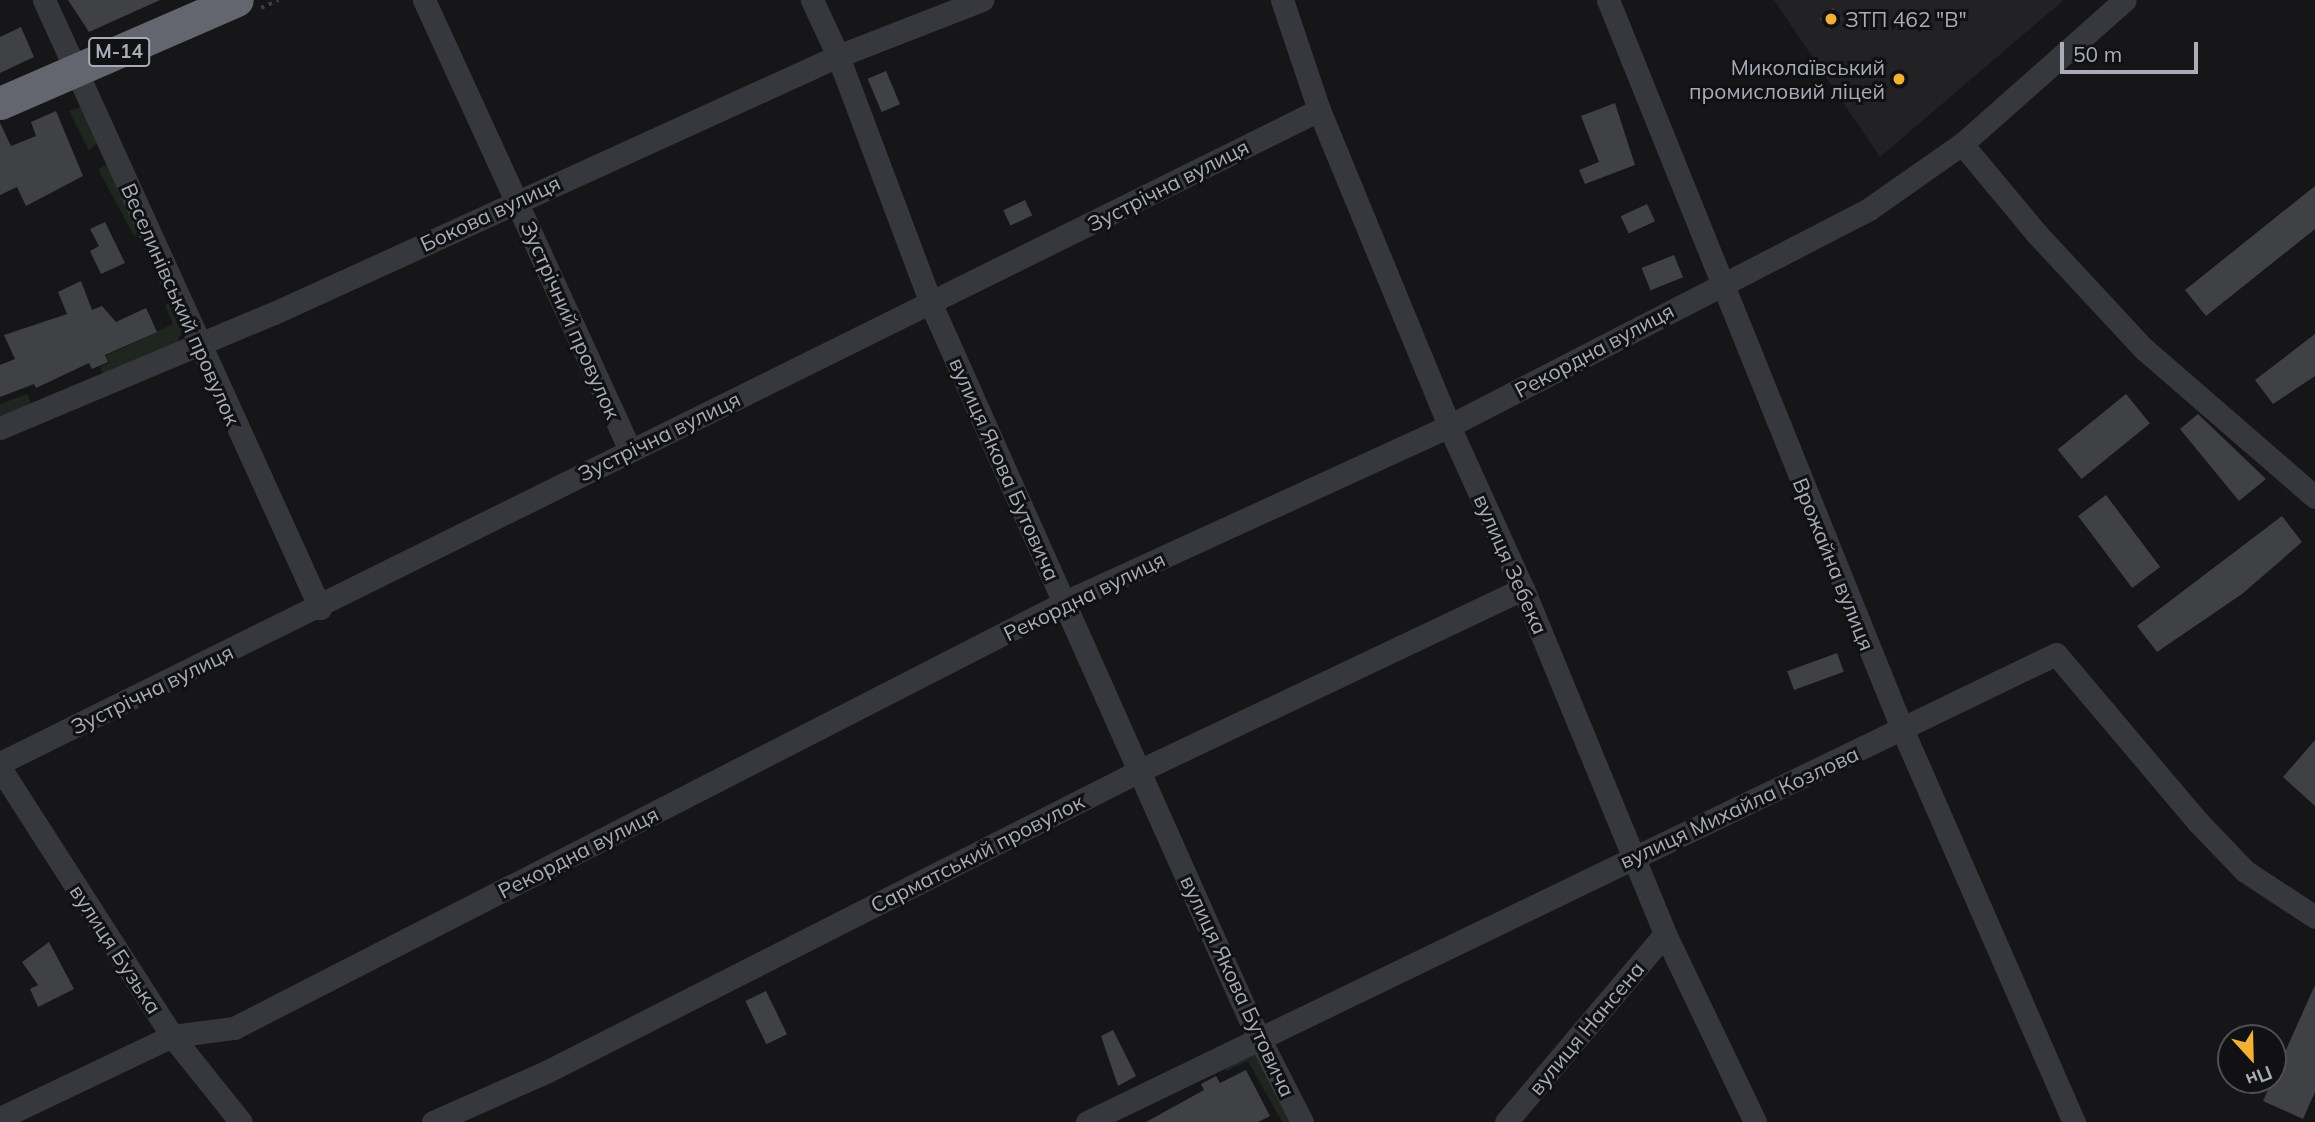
<!DOCTYPE html>
<meta charset="utf-8">
<style>
body{margin:0}
#map{position:relative;width:2315px;height:1122px;overflow:hidden;background:#161618;font-family:Mulish,sans-serif}
div>[style]{position:absolute}
[style*='--x']{left:calc(var(--x)*1px);top:calc(var(--y)*1px);width:calc(var(--w)*1px);rotate:calc(var(--a)*1deg)}
.built>*{inset:0;background:#222225}
.green>*{inset:0;background:#1e261f;transform-origin:0 0}
.building>*{inset:0;background:#404145;transform-origin:0 0}
.path>*{height:3.5px;margin-top:-1.75px;transform-origin:0;background:repeating-linear-gradient(90deg,#3d3f44 0 3.5px,transparent 0 8.5px)}
.minor>*{height:23px;margin:-11.5px;padding:0 11.5px;transform-origin:11.5px;border-radius:11.5px;background:#37383d}
.highway>*{height:33px;margin:-16.5px;padding:0 16.5px;transform-origin:16.5px;border-radius:16.5px;background:#63666e}
.dots>*{width:19px;height:19px;translate:-50% -50%;box-sizing:border-box;border:4px solid #111113;border-radius:50%}
span{translate:-50% -50%;white-space:nowrap;text-align:center;line-height:1.15;-webkit-text-stroke:6px #111113;paint-order:stroke}
.shield-label span{padding:2px 5px;background:#111113;border:2px solid;border-radius:5px;-webkit-text-stroke-width:0}
.shield-label{font-size:19px;color:#a8adb8;font-weight:700}
.poi-label{font-size:21px;color:#a8adb8}
.left{translate:0 -50%;text-align:left}
.right{translate:-100% -50%;text-align:right}
.street-label{font-size:21px;color:#a8adb8}
.north{position:absolute;left:2217px;top:1024px;width:70px;height:70px;box-sizing:border-box;background:#111113;border:2px solid #4d4f55;border-radius:50%;rotate:158deg;font-size:19px;font-weight:700;line-height:28px;text-align:center;color:#a8adb8}
.north::after{content:'';display:block;margin:auto;width:24px;height:32px;background:#f2b134;clip-path:polygon(50% 0,100% 100%,50% 72%,0 100%)}
.scale{position:absolute;left:2060px;top:42px;width:138px;height:32px;box-sizing:border-box;border:4px solid #a8adb8;border-top:0;padding-left:9px;font-size:21px;line-height:24px;white-space:nowrap;color:#a8adb8;-webkit-text-stroke:5px #111113;paint-order:stroke}
</style>
<div id="map">
<div class="built">
<div style="clip-path:polygon(1774px 0,2064px 0,1880px 157px)"></div>
</div>
<div class="green">
<div style="clip-path:polygon(81px 107px,98px 142px,89px 151px,69px 111px)"></div>
<div style="left:108px;top:164px;width:76px;height:11px;rotate:62deg"></div>
<div style="clip-path:polygon(175px 301px,183px 329px,176px 345px,105px 378px,100px 367px,109px 363px,106px 356px,173px 324px,165px 305px)"></div>
<div style="clip-path:polygon(27px 394px,33px 408px,0 422px,0 404px)"></div>
<div style="clip-path:polygon(1255px 1052px,1294px 1122px,1282px 1122px,1248px 1061px,1226px 1071px,1223px 1065px)"></div>
</div>
<div class="building">
<div style="clip-path:polygon(68px 0,160px 0,89px 32px)"></div>
<div style="left:1833px;top:8px;width:14px;height:17px;rotate:51deg"></div>
<div style="clip-path:polygon(21px 27px,34px 57px,0 73px,0 37px)"></div>
<div style="left:886px;top:71px;width:36px;height:20px;rotate:67deg"></div>
<div style="clip-path:polygon(1615px 103px,1635px 165px,1585px 184px,1579px 170px,1599px 162px,1581px 116px)"></div>
<div style="clip-path:polygon(56px 111px,83px 176px,26px 206px,17px 187px,0 195px,0 123px,11px 146px,36px 136px,31px 122px)"></div>
<div style="clip-path:polygon(2315px 186px,2315px 229px,2206px 316px,2185px 290px)"></div>
<div style="left:1025px;top:200px;width:17px;height:24px;rotate:65deg"></div>
<div style="left:1647px;top:204px;width:19px;height:29px;rotate:65deg"></div>
<div style="clip-path:polygon(105px 222px,125px 263px,101px 274px,90px 251px,99px 246px,90px 229px)"></div>
<div style="left:1674px;top:255px;width:24px;height:35px;rotate:68deg"></div>
<div style="clip-path:polygon(81px 281px,92px 310px,102px 306px,116px 322px,146px 308px,157px 332px,105px 355px,108px 362px,92px 369px,89px 363px,36px 388px,34px 384px,0 397px,0 365px,15px 359px,4px 335px,67px 314px,58px 292px)"></div>
<div style="clip-path:polygon(2315px 334px,2315px 376px,2273px 404px,2255px 380px)"></div>
<div style="left:2126px;top:394px;width:38px;height:88px;rotate:51deg"></div>
<div style="clip-path:polygon(2198px 414px,2266px 479px,2239px 501px,2180px 429px)"></div>
<div style="left:2106px;top:495px;width:90px;height:35px;rotate:53deg"></div>
<div style="clip-path:polygon(2282px 516px,2302px 542px,2242px 594px,2157px 652px,2137px 626px)"></div>
<div style="left:1837px;top:653px;width:20px;height:53px;rotate:70deg"></div>
<div style="clip-path:polygon(2315px 740px,2315px 806px,2283px 777px)"></div>
<div style="clip-path:polygon(49px 942px,74px 989px,38px 1007px,30px 989px,38px 985px,22px 962px)"></div>
<div style="clip-path:polygon(2315px 985px,2315px 1092px,2303px 1119px,2263px 1101px)"></div>
<div style="left:766px;top:991px;width:48px;height:23px;rotate:64deg"></div>
<div style="clip-path:polygon(1113px 1030px,1136px 1076px,1118px 1086px,1101px 1036px)"></div>
<div style="clip-path:polygon(1246px 1070px,1270px 1116px,1258px 1122px,1146px 1122px,1204px 1090px,1201px 1084px,1216px 1076px,1220px 1083px)"></div>
</div>
<div class="path">
<div style="--x:261;--y:8;--w:19;--a:-25"></div>
</div>
<div class="minor">
<div style="--x:44;--y:0;--w:668;--a:65.58"></div>
<div style="--x:424;--y:0;--w:494;--a:65.4"></div>
<div style="--x:812;--y:0;--w:62;--a:65.1"></div>
<div style="--x:838;--y:56;--w:265;--a:69.4"></div>
<div style="--x:931;--y:304;--w:782;--a:65.99"></div>
<div style="--x:1249;--y:1018;--w:117;--a:63"></div>
<div style="--x:1282;--y:0;--w:116;--a:71.4"></div>
<div style="--x:1319;--y:110;--w:342;--a:67.6"></div>
<div style="--x:1449;--y:426;--w:179;--a:65.6"></div>
<div style="--x:1523;--y:589;--w:373;--a:67.6"></div>
<div style="--x:1665;--y:934;--w:208;--a:64.4"></div>
<div style="--x:1608;--y:0;--w:788;--a:68.02"></div>
<div style="--x:1903;--y:731;--w:427;--a:66.4"></div>
<div style="--x:1962;--y:144;--w:117;--a:50.2"></div>
<div style="--x:2037;--y:234;--w:157;--a:47.1"></div>
<div style="--x:2144;--y:349;--w:226;--a:40.9"></div>
<div style="--x:0;--y:428;--w:297;--a:-22.8"></div>
<div style="--x:274;--y:313;--w:620;--a:-24.5"></div>
<div style="--x:838;--y:56;--w:155;--a:-21.3"></div>
<div style="--x:0;--y:763;--w:1472;--a:-26.34"></div>
<div style="--x:0;--y:768;--w:318;--a:57.3"></div>
<div style="--x:172;--y:1036;--w:110;--a:51.3"></div>
<div style="--x:0;--y:1118;--w:191;--a:-25.5"></div>
<div style="--x:172;--y:1036;--w:63;--a:-7.4"></div>
<div style="--x:234;--y:1028;--w:934;--a:-27.14"></div>
<div style="--x:1065;--y:602;--w:422;--a:-24.6"></div>
<div style="--x:1449;--y:426;--w:473;--a:-27.3"></div>
<div style="--x:1869;--y:209;--w:113;--a:-35"></div>
<div style="--x:1962;--y:144;--w:217;--a:-41.5"></div>
<div style="--x:433;--y:1122;--w:126;--a:-23.9"></div>
<div style="--x:548;--y:1071;--w:665;--a:-26.91"></div>
<div style="--x:1141;--y:770;--w:423;--a:-25.4"></div>
<div style="--x:1087;--y:1122;--w:1076;--a:-25.78"></div>
<div style="--x:2056;--y:654;--w:220;--a:49.8"></div>
<div style="--x:2198;--y:822;--w:68;--a:46.2"></div>
<div style="--x:2245;--y:871;--w:84;--a:33.3"></div>
<div style="--x:1506;--y:1122;--w:246;--a:-49.8"></div>
</div>
<div class="highway">
<div style="--x:0;--y:103;--w:258;--a:-23.5"></div>
</div>
<div class="dots">
<div style="left:1831px;top:19px;background:#f2b134"></div>
<div style="left:1899px;top:79px;background:#f2b134"></div>
</div>
<div class="shield-label">
<span style="left:119px;top:52px">М-14</span>
</div>
<div class="poi-label">
<span class="left" style="left:1845px;top:19px">ЗТП 462 "В"</span>
<span class="right" style="left:1885px;top:79px">Миколаївський<br>промисловий ліцей</span>
</div>
<div class="street-label">
<span style="left:1168px;top:185px;rotate:-27deg">Зустрічна вулиця</span>
<span style="left:490px;top:213px;rotate:-25deg">Бокова вулиця</span>
<span style="left:181px;top:304px;rotate:66deg">Веселинівський провулок</span>
<span style="left:571px;top:320px;rotate:66deg">Зустрічний провулок</span>
<span style="left:1594px;top:350px;rotate:-28deg">Рекордна вулиця</span>
<span style="left:659px;top:436px;rotate:-26deg">Зустрічна вулиця</span>
<span style="left:1005px;top:469px;rotate:66deg">вулиця Якова Бутовича</span>
<span style="left:1511px;top:564px;rotate:66deg">вулиця Зебека</span>
<span style="left:1834px;top:564px;rotate:68deg">Врожайна вулиця</span>
<span style="left:1084px;top:596px;rotate:-26deg">Рекордна вулиця</span>
<span style="left:152px;top:689px;rotate:-26deg">Зустрічна вулиця</span>
<span style="left:1739px;top:807px;rotate:-25deg">вулиця Михайла Козлова</span>
<span style="left:578px;top:852px;rotate:-27deg">Рекордна вулиця</span>
<span style="left:977px;top:853px;rotate:-27deg">Сарматський провулок</span>
<span style="left:116px;top:949px;rotate:57deg">вулиця Бузька</span>
<span style="left:1238px;top:986px;rotate:65deg">вулиця Якова Бутовича</span>
<span style="left:1586px;top:1028px;rotate:-50deg">вулиця Нансена</span>
</div>
<div class="north">Пн</div>
<div class="scale">50 m</div>
</div>
